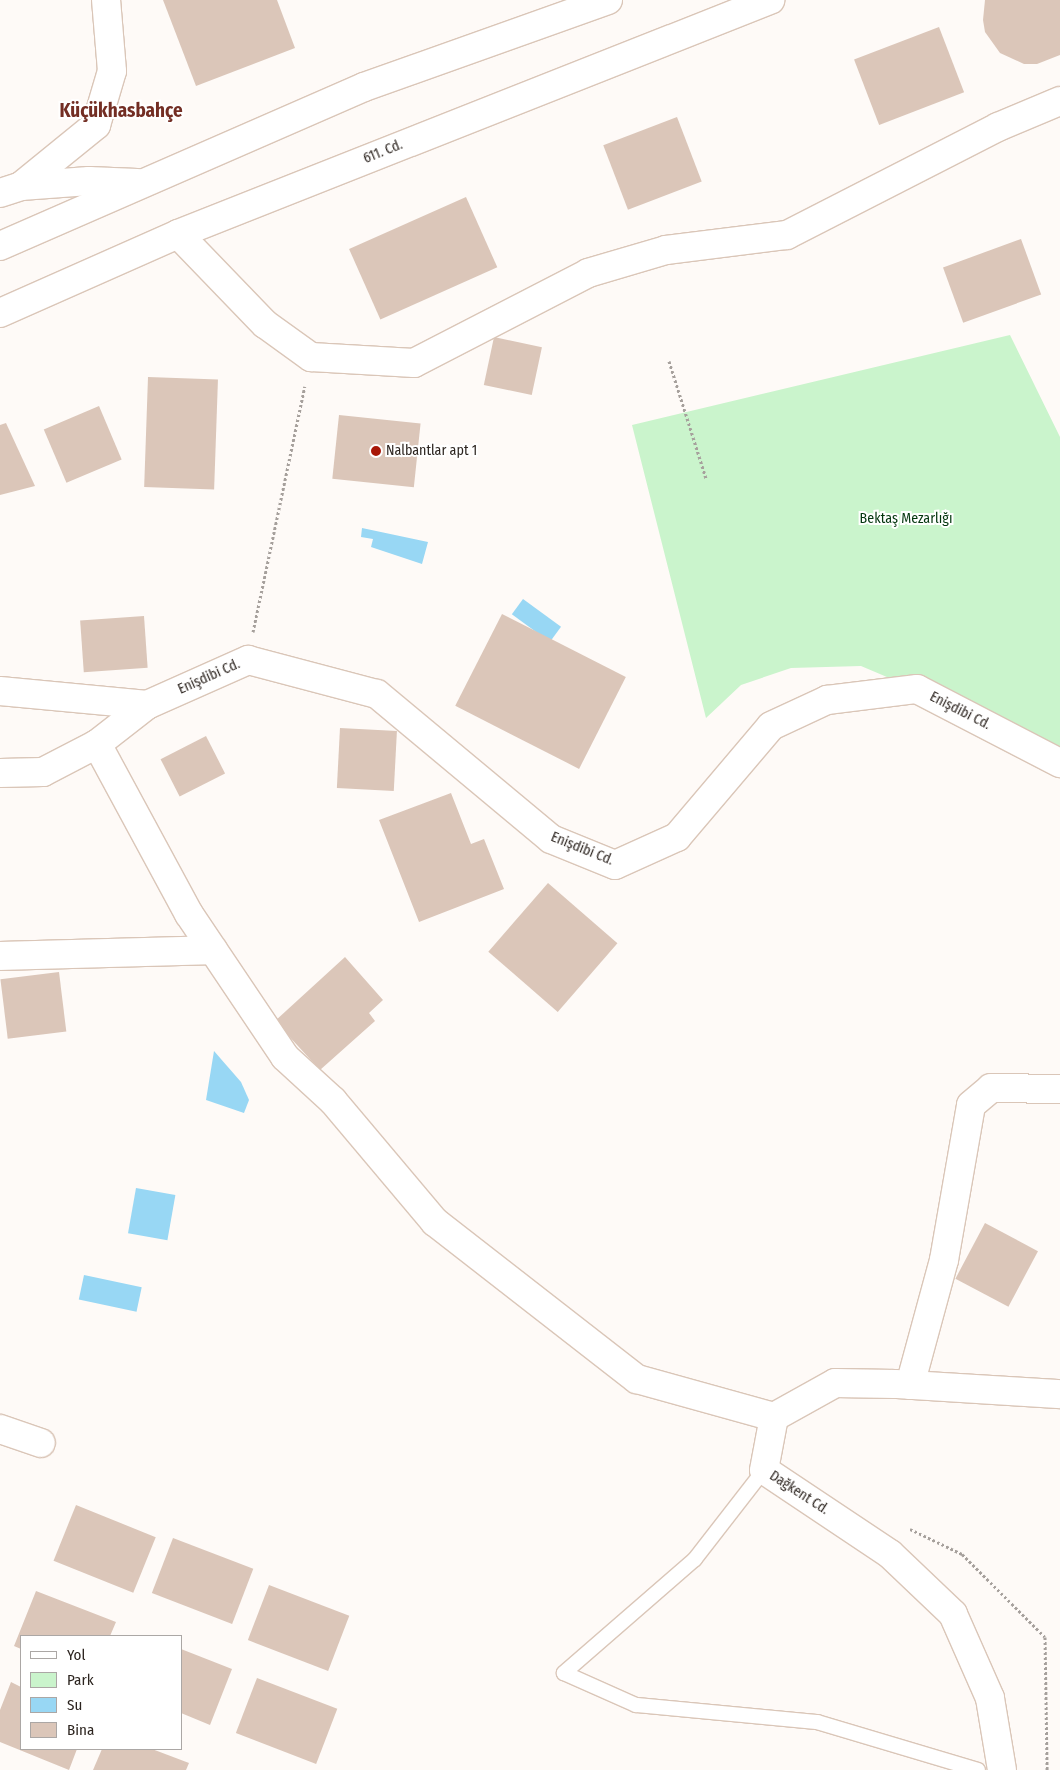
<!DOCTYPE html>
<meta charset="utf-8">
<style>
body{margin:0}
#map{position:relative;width:1060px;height:1770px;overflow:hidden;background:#fefaf7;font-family:"Fira Sans Condensed",sans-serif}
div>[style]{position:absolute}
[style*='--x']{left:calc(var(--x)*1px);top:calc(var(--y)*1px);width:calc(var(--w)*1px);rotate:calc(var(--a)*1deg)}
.green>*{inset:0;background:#caf4cc}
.water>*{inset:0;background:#98d7f4;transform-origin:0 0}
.building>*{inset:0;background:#dbc6b9;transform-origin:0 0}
.path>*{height:3px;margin-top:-1.5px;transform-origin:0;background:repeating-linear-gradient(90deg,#a6a09c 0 2.5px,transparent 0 5px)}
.roads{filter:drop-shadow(1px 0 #dac6b8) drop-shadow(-1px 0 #dac6b8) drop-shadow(0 1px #dac6b8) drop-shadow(0 -1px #dac6b8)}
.lane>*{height:14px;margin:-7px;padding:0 7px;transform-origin:7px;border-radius:7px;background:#fff}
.street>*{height:28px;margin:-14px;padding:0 14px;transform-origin:14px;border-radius:14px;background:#fff}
.dots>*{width:14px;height:14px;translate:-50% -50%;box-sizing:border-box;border:2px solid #fff;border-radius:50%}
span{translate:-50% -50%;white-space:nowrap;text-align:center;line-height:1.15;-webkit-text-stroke:4px #fff;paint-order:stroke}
.street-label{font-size:14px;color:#2c241f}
.poi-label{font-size:14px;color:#2c241f}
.left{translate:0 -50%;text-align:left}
.park-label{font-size:14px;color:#02350d}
.district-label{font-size:19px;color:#732e24;font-weight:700}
.legend{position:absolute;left:20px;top:1635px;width:162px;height:115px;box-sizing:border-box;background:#fff;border:1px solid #aba7a5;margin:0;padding:6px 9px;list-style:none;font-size:15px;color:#2c241f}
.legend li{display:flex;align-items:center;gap:10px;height:25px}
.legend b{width:25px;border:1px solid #aba7a5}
</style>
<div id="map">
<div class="green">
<div style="clip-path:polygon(1010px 335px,1060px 437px,1060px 777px,1032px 748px,993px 722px,861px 666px,791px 668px,741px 685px,706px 718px,632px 425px)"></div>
</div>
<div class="water">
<div style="clip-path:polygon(362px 528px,428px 542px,422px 564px,371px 547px,373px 539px,361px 537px)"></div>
<div style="left:523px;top:599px;width:47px;height:19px;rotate:36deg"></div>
<div style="clip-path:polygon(214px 1051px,241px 1082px,249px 1100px,244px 1113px,206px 1100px)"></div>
<div style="left:136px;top:1188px;width:40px;height:46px;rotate:10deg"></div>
<div style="left:84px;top:1275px;width:59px;height:25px;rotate:12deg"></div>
</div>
<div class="building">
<div style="clip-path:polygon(163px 0,277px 0,295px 48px,196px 86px)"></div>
<div style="clip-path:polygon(985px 0,1060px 0,1060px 55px,1037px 64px,1024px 64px,1000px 53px,985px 32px,983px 20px)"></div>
<div style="left:939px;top:27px;width:70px;height:91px;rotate:69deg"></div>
<div style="left:677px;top:117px;width:69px;height:79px;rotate:69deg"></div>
<div style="left:466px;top:197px;width:77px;height:128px;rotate:66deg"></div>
<div style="left:1021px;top:239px;width:59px;height:83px;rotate:70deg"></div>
<div style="left:494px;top:337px;width:49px;height:49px;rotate:12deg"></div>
<div style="left:148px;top:377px;width:70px;height:110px;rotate:2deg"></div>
<div style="left:99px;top:406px;width:58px;height:60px;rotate:67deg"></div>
<div style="left:339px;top:415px;width:82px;height:64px;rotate:6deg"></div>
<div style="clip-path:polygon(6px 423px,35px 486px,0 495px,0 425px)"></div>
<div style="left:502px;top:614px;width:139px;height:103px;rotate:27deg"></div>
<div style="left:144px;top:616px;width:52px;height:64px;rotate:86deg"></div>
<div style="left:340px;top:728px;width:57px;height:60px;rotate:3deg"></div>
<div style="left:206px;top:736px;width:42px;height:51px;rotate:63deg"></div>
<div style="clip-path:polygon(451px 793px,471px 844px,484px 839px,504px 889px,419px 922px,379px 820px)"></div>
<div style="left:548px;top:883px;width:92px;height:91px;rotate:41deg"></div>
<div style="clip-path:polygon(345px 957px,383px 1000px,369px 1013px,375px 1021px,320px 1070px,275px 1021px)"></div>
<div style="left:59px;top:972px;width:60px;height:59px;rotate:83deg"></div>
<div style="left:985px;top:1223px;width:60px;height:63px;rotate:28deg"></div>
<div style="left:76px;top:1505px;width:86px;height:60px;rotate:22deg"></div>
<div style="left:173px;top:1538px;width:86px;height:59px;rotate:21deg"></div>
<div style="left:269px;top:1585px;width:86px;height:59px;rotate:21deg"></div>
<div style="clip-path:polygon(36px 1591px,116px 1622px,110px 1636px,21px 1636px,21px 1649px,14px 1646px)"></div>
<div style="clip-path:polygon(181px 1649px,232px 1669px,210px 1725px,181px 1713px)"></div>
<div style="left:257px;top:1678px;width:86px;height:59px;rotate:21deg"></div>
<div style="clip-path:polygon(11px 1682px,21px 1687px,21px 1749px,77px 1749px,69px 1770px,0 1742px,0 1710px)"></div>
<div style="clip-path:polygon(102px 1749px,152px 1749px,189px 1763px,186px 1770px,93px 1770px)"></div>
</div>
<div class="path">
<div style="--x:669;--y:361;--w:123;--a:72.5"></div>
<div style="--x:253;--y:632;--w:251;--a:-78.1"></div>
<div style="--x:910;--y:1529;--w:58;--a:25.7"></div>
<div style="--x:962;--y:1554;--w:117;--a:45"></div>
<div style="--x:1045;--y:1637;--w:133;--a:89.1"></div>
</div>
<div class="roads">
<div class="lane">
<div style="--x:764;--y:1470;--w:113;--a:127.8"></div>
<div style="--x:695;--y:1559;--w:174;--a:139"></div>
<div style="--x:564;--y:1673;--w:79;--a:24"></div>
<div style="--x:636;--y:1705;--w:182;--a:5.4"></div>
<div style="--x:817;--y:1722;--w:168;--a:16.6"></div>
</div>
<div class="street">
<div style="--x:21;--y:186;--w:68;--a:-4.2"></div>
<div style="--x:89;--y:181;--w:48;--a:2.4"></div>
<div style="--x:0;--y:193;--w:22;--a:-18"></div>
<div style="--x:21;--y:186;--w:97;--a:-39.1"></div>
<div style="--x:96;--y:125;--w:56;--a:-73.5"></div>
<div style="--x:112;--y:71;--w:71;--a:-94.8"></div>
<div style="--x:178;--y:234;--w:125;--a:46"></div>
<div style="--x:265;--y:324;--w:57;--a:35.7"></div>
<div style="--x:311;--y:357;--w:103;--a:3.3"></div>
<div style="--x:414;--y:363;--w:196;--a:-27.3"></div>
<div style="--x:588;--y:273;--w:81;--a:-16.4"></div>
<div style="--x:666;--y:250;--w:122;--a:-7.1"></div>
<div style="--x:787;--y:235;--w:237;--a:-27.1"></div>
<div style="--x:998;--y:127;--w:67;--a:-22.8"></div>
<div style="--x:0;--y:246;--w:397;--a:-23.6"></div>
<div style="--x:364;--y:87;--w:259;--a:-19.6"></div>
<div style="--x:0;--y:313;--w:195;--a:-23.9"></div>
<div style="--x:178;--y:234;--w:637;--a:-21.57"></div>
<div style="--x:0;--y:691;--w:148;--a:5.4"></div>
<div style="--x:147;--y:705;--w:111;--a:-24"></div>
<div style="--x:248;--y:660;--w:133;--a:14.8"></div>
<div style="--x:377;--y:694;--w:226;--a:39.8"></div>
<div style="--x:551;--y:839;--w:69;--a:22.1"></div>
<div style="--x:615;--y:865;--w:68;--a:-24.3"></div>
<div style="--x:677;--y:837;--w:145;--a:-49.7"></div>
<div style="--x:771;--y:726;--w:62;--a:-24.9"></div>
<div style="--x:827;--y:700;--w:91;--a:-7"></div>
<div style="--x:917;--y:689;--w:161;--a:27.4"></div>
<div style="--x:97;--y:744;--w:193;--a:61.6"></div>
<div style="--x:189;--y:914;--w:172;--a:56.1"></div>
<div style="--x:285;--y:1057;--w:65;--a:42.5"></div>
<div style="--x:333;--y:1101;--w:158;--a:49.9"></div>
<div style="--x:435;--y:1222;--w:256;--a:37.9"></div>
<div style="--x:637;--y:1379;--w:142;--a:15.5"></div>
<div style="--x:0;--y:773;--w:43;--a:-1.3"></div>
<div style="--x:43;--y:772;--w:61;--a:-27.4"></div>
<div style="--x:97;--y:744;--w:63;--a:-38"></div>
<div style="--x:0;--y:956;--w:213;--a:-1.6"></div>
<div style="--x:910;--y:1385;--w:130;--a:-74.8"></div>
<div style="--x:944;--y:1260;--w:157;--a:-80.1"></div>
<div style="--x:971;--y:1105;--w:26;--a:-40"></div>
<div style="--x:991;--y:1088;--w:69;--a:0.8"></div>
<div style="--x:0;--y:1429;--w:43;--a:18.9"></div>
<div style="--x:1002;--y:1770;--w:73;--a:-99.5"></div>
<div style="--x:990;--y:1698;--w:92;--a:-113.8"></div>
<div style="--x:953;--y:1614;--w:87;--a:-136.4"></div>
<div style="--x:890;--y:1554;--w:151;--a:-146.3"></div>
<div style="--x:764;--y:1470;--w:54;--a:-79.3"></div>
<div style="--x:774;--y:1417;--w:70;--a:-29.1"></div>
<div style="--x:835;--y:1383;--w:60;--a:1"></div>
<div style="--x:895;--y:1384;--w:165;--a:3.5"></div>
</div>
</div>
<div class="dots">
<div style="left:376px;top:451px;background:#a81606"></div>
</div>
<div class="street-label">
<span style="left:383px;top:152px;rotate:-22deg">611. Cd.</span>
<span style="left:209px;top:677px;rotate:-24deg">Enişdibi Cd.</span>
<span style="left:960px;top:711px;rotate:27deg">Enişdibi Cd.</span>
<span style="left:582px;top:849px;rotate:22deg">Enişdibi Cd.</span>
<span style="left:799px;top:1493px;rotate:33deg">Dağkent Cd.</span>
</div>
<div class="poi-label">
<span class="left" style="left:386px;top:451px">Nalbantlar apt 1</span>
</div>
<div class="park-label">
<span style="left:906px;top:519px">Bektaş Mezarlığı</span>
</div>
<div class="district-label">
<span style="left:121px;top:111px">Küçükhasbahçe</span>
</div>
<ul class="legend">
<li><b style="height:6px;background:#fff"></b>Yol</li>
<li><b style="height:14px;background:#caf4cc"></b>Park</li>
<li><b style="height:14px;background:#98d7f4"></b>Su</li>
<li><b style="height:14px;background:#dbc6b9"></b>Bina</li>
</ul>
</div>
